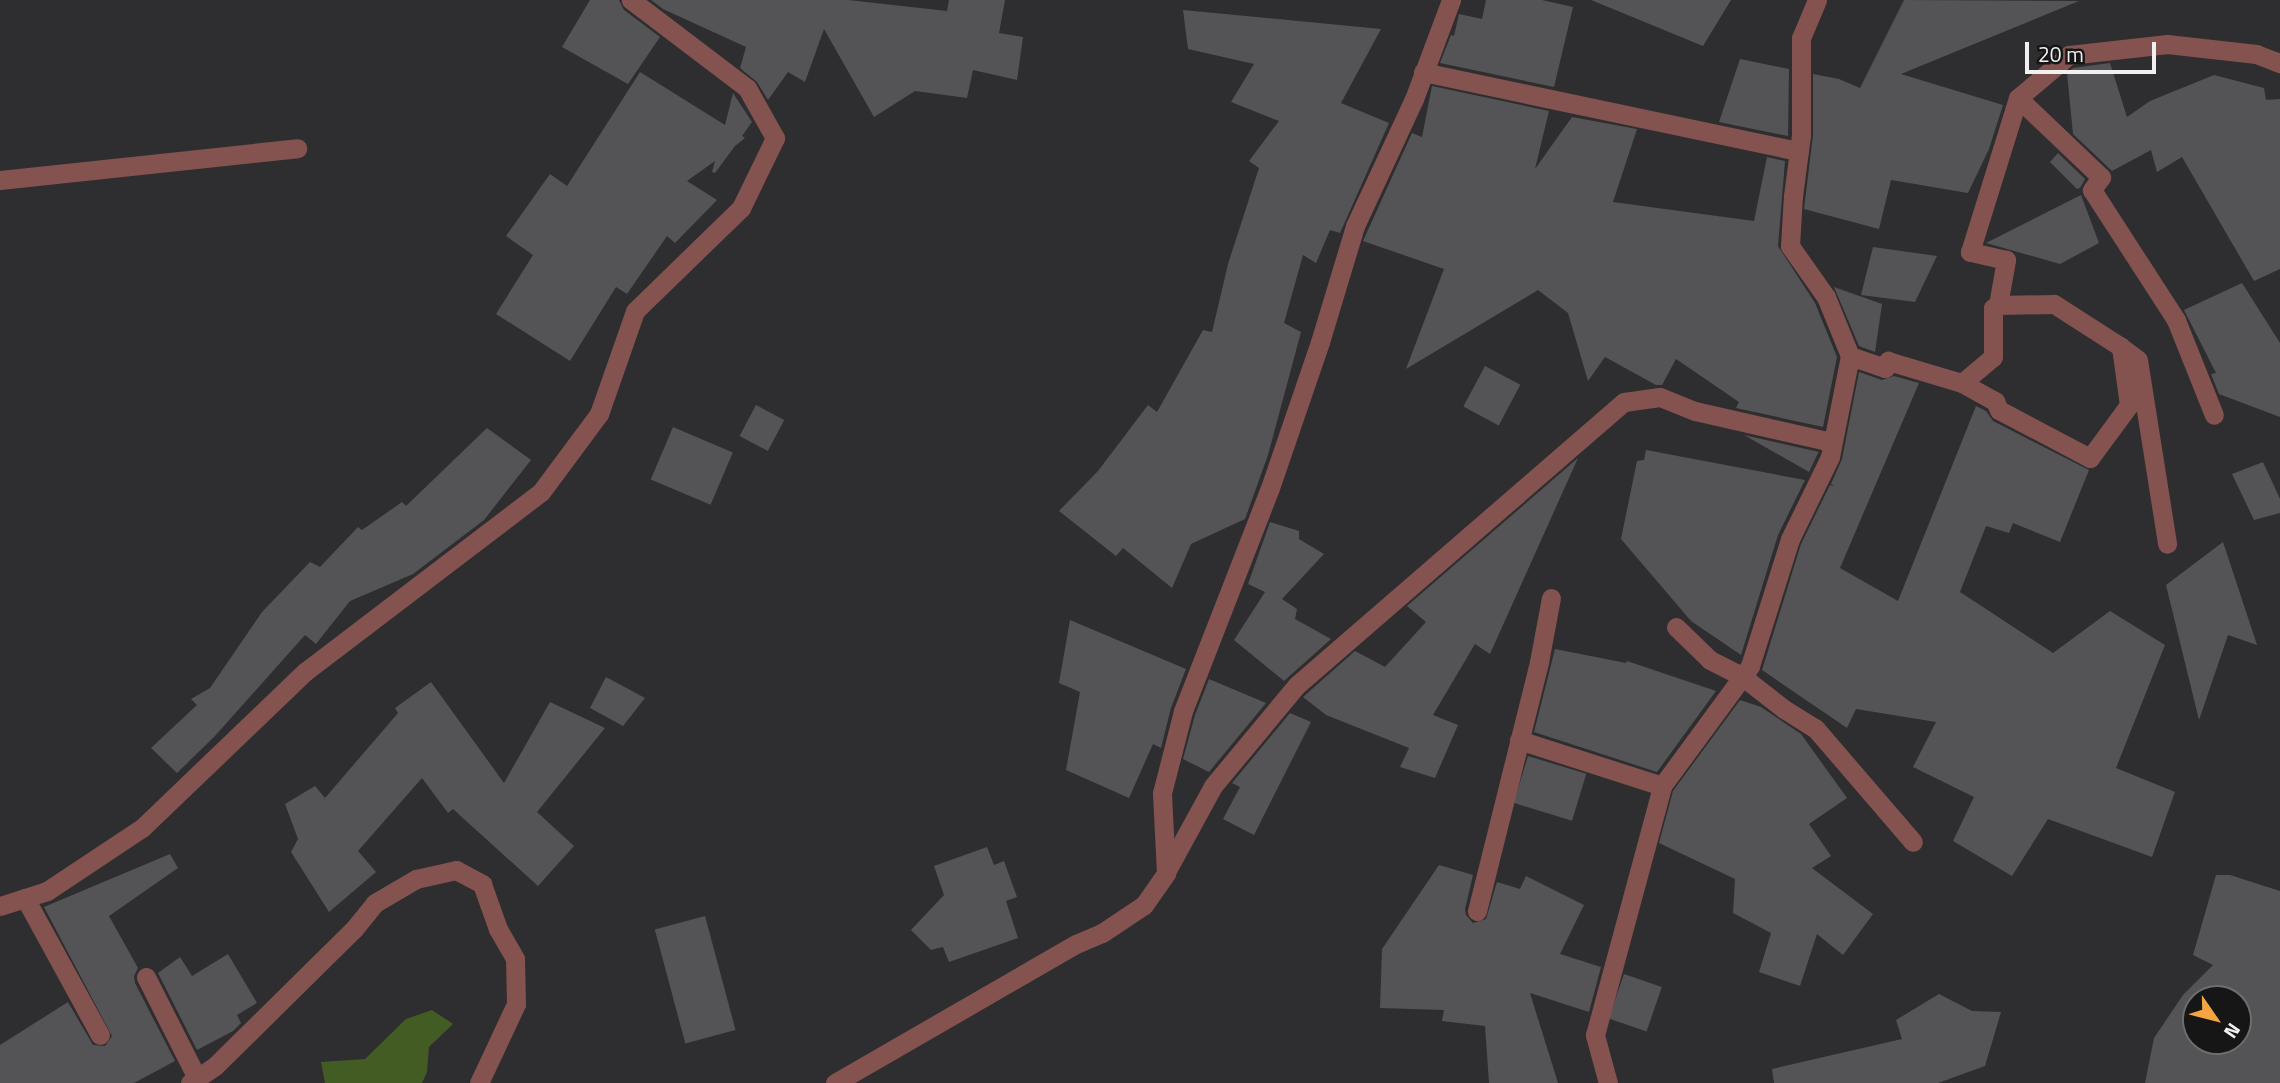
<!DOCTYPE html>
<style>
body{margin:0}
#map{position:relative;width:2280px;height:1083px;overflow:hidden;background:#2e2e30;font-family:"Titillium Web",sans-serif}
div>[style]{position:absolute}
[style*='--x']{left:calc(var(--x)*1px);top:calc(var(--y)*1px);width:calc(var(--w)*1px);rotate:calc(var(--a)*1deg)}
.forest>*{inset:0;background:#425c23}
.building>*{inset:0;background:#545457;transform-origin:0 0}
.minor>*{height:19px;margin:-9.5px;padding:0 9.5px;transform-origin:9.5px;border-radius:9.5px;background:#84534f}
span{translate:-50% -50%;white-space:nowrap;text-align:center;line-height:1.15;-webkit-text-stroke:5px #161617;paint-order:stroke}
.north{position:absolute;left:2182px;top:985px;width:70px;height:70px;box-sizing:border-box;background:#161617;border:2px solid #6d6d6e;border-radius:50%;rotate:125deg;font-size:19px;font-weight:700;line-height:28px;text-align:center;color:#f0f0f1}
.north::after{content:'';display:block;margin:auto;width:24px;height:32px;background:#f2a541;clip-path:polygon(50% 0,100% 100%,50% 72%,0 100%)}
.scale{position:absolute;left:2025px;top:42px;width:131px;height:32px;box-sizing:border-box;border:4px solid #f0f0f1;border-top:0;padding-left:9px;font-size:21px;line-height:24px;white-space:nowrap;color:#f0f0f1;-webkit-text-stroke:5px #161617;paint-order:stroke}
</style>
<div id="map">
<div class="forest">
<div style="clip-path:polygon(432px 1010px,453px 1024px,429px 1047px,427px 1072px,422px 1083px,325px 1083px,321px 1062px,365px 1059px,406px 1019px)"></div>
</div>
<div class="building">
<div style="clip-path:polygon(590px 0,619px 0,624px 10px,660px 37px,628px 84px,562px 47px)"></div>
<div style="clip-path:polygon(651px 0,848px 0,947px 11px,949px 0,1005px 0,999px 33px,1023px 37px,1017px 80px,973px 70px,967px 98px,915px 91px,874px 117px,824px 29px,805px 82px,788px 72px,768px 100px,757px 82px,740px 68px,746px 47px,663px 9px)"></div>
<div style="clip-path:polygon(1486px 0,1542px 0,1573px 7px,1554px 87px,1440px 63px,1451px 35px,1454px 36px,1459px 14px,1482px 19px)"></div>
<div style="clip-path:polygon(1591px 0,1731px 0,1703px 46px)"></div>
<div style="clip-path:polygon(1904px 0,2079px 1px,1901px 74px,2003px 105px,1989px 149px,1968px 193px,1891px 180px,1879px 229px,1804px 209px,1813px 135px,1813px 74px,1839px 79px,1860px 88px)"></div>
<div style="clip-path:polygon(1183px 10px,1381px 29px,1341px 103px,1389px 123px,1340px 233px,1330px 230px,1316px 263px,1303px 255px,1284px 323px,1301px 332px,1268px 455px,1245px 519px,1191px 544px,1172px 588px,1123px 548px,1116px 556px,1059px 511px,1098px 471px,1148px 405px,1157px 412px,1203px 330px,1212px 332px,1228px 264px,1259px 168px,1249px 161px,1279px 121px,1231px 102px,1254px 64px,1188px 49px)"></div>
<div style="clip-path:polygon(1740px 59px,1789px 69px,1788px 136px,1719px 122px)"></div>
<div style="clip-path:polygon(2110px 63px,2127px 117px,2150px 101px,2214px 75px,2264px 88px,2266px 100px,2280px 99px,2280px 269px,2254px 281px,2182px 157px,2157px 172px,2151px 150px,2112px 171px,2073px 134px,2067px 73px,2073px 68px)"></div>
<div style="clip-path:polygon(640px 72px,725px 125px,733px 93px,752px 122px,742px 136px,745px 138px,735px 146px,715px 173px,712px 172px,715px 161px,687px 181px,717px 200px,675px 243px,667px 236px,627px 294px,616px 287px,570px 361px,496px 314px,533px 255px,506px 236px,550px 174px,567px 186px)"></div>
<div style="clip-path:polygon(1432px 86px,1549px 111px,1535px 169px,1572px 117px,1637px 129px,1613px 202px,1754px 221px,1767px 157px,1785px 161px,1778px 246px,1815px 303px,1837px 357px,1823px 427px,1736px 408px,1739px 402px,1676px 359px,1662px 385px,1656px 385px,1605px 357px,1588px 381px,1568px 313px,1538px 290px,1406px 369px,1444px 269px,1363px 241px,1412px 133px,1422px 137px)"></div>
<div style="clip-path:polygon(2058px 153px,2085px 179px,2080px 188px,2077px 189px,2050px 162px)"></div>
<div style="clip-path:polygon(2081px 195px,2099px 243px,2060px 264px,1986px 243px)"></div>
<div style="clip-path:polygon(1873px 247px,1937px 256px,1915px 302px,1861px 295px)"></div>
<div style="clip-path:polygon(2242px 283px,2280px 343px,2280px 417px,2219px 394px,2211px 374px,2216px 373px,2184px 310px)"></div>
<div style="clip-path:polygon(1834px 287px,1882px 304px,1875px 352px,1859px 346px)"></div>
<div style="left:1485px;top:366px;width:40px;height:46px;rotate:28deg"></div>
<div style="clip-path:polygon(1859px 372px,1882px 380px,1894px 376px,1919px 383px,1840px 568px,1898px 601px,1976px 406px,1986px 411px,1993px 421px,2089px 470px,2060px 542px,2013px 523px,2009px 533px,1986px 526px,1960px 592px,2053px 653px,2110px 611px,2165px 645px,2116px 768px,2175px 792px,2152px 857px,2048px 819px,2012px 876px,1953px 841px,1974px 797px,1913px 767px,1936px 722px,1856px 709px,1847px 728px,1762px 670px,1801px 544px,1830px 485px,1835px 486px,1831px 484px,1842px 459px)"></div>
<div style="left:756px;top:405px;width:32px;height:35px;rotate:28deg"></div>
<div style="left:673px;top:427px;width:65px;height:57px;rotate:23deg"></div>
<div style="clip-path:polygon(487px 428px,531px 460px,484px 520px,413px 574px,350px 601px,316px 644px,305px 635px,214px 737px,177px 773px,151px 748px,197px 705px,191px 699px,210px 688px,262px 612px,310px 562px,320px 567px,358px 527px,362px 530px,402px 502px,406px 506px)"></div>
<div style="clip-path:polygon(1744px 435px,1819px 452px,1818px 453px,1809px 472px)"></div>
<div style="clip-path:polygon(1646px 450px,1805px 480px,1778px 535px,1741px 655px,1691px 621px,1621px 539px,1637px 461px,1644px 460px)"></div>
<div style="clip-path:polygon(1578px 458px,1490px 654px,1475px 644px,1433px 715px,1458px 725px,1435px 778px,1400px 767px,1409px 748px,1326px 715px,1303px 697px,1355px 651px,1385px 667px,1426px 622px,1407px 606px)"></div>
<div style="clip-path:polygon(2263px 462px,2280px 499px,2280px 513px,2254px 520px,2232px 474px)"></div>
<div style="clip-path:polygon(1270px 522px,1299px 531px,1299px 539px,1324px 554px,1282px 599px,1297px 609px,1295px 619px,1331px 639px,1284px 681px,1234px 640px,1265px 592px,1248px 584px)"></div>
<div style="clip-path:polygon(2223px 542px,2257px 645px,2228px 635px,2199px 720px,2166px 585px)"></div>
<div style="clip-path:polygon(1070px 620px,1186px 669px,1171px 708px,1161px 748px,1153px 744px,1129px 798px,1066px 770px,1080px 692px,1059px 683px)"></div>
<div style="clip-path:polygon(1555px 649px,1626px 663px,1627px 661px,1716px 691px,1657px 772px,1534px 732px)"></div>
<div style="clip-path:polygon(606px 677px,645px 698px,623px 726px,590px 708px)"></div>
<div style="clip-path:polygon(1209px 679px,1266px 703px,1209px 772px,1183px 759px,1195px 715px)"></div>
<div style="clip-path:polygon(431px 682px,504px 783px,550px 702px,605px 728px,537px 812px,574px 846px,538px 886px,453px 809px,448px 813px,422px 778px,358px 851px,376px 872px,329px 912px,291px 852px,298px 839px,285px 804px,315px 786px,325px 798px,398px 713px,395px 708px)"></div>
<div style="clip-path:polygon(1740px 700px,1761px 707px,1801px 734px,1847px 798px,1809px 824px,1831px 856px,1812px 868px,1873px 914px,1843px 955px,1817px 934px,1800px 986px,1759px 972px,1771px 933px,1733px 913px,1735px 879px,1659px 843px,1673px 791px)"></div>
<div style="clip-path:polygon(1290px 713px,1311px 722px,1254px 835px,1223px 819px,1240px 787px,1232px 783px)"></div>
<div style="left:1528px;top:756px;width:61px;height:49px;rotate:17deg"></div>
<div style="clip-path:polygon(987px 847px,994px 865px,1004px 861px,1017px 897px,1006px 901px,1018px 938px,949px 962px,943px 947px,931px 950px,911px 930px,944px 895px,934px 866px)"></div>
<div style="clip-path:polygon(170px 854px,178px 868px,109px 916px,138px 968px,134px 976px,135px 983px,175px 1061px,134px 1083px,0 1083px,0 1045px,68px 1002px,93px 1045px,105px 1046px,112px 1036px,44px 907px)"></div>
<div style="clip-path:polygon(1439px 865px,1473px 875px,1465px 909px,1466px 915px,1473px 923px,1486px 919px,1497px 882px,1520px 889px,1526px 876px,1584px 905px,1560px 954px,1601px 967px,1589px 1012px,1530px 993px,1558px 1083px,1489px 1083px,1485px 1026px,1442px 1021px,1444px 1010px,1380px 1008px,1382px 949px)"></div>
<div style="clip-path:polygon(evenodd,2216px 875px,2230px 875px,2280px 891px,2280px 1083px,2145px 1083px,2154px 1038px,2183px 995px,2213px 965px,2193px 955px,2216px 875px,2196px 999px,2238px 999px,2238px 1041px,2196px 1041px,2196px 999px)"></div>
<div style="left:705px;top:916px;width:118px;height:52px;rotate:75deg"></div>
<div style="clip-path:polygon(228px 954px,257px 1003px,237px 1015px,241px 1023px,233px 1031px,197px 1050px,158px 973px,180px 957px,192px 976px)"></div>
<div style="left:1624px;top:974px;width:40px;height:47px;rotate:19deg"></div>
<div style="clip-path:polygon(1939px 994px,1972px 1011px,2001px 1012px,1985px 1066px,1938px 1083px,1774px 1083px,1772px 1069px,1902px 1039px,1896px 1020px)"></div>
</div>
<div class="minor">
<div style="--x:1423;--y:72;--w:384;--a:11.9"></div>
<div style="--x:2018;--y:98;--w:115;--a:43.6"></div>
<div style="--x:2101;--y:177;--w:16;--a:125"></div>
<div style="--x:2092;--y:190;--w:155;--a:57.1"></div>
<div style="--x:2176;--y:320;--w:102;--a:68.2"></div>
<div style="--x:0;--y:180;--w:299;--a:-6.1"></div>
<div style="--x:2121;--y:347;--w:21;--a:37"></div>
<div style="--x:2138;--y:360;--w:186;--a:81"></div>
<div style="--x:1850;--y:356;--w:37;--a:19"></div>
<div style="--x:1885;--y:368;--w:8;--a:-67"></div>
<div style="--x:1888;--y:361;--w:77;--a:16.6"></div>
<div style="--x:1962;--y:383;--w:38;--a:29"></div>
<div style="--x:1995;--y:401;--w:10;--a:66"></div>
<div style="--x:1999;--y:410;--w:103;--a:27.8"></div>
<div style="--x:2090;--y:458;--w:66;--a:-53.7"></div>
<div style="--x:2129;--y:405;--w:59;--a:-97.9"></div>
<div style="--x:2121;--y:347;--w:80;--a:-147.3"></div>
<div style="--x:2054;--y:304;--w:56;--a:179"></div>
<div style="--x:1998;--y:305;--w:46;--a:-79.9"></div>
<div style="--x:2006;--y:260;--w:37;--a:-167"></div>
<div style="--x:1970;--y:252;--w:161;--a:-72.7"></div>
<div style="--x:2018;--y:98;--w:67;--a:-40.1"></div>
<div style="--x:2069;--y:55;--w:99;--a:-6.4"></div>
<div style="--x:2167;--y:44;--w:90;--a:6.4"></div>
<div style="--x:2256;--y:54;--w:26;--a:21"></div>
<div style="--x:1962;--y:383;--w:40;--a:-40"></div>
<div style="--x:1993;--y:357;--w:49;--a:-90"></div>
<div style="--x:1993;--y:308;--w:6;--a:-31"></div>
<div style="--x:1676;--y:627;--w:47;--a:44.1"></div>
<div style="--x:1710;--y:660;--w:37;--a:27"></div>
<div style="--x:1743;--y:677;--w:52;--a:38"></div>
<div style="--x:1784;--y:709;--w:36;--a:32"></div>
<div style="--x:1815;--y:728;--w:150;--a:49.3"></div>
<div style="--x:1519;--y:740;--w:150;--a:17.8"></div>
<div style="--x:1166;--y:872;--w:98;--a:-61.3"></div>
<div style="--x:1213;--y:786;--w:131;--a:-50.3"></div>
<div style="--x:1297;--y:685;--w:432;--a:-40.9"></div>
<div style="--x:1624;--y:402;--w:36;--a:-8"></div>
<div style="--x:1660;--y:397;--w:38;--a:22"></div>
<div style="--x:1695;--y:411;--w:140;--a:12.8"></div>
<div style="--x:25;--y:898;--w:156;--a:61.3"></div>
<div style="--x:0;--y:906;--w:49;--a:-17.7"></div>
<div style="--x:47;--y:891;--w:114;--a:-33.6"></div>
<div style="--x:142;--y:828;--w:227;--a:-43.8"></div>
<div style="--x:306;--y:671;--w:295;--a:-37.3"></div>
<div style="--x:541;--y:492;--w:97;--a:-53.4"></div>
<div style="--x:599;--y:414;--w:109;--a:-70.7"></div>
<div style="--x:635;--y:311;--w:148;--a:-44.2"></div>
<div style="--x:741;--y:208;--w:78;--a:-64.1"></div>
<div style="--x:775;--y:138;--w:57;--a:-119.2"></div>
<div style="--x:747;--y:88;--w:146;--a:-142.8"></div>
<div style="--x:1477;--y:911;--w:257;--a:-76"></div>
<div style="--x:1539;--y:662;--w:65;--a:-79.4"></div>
<div style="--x:146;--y:977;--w:113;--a:63.2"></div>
<div style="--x:190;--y:1083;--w:30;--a:-34"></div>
<div style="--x:215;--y:1066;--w:195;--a:-44.6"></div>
<div style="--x:354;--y:929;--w:33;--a:-51"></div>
<div style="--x:375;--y:903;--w:48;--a:-30.3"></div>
<div style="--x:416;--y:879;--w:41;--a:-12.7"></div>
<div style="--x:456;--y:870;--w:30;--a:28"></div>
<div style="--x:482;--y:884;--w:48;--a:70.4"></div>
<div style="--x:498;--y:929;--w:34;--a:60"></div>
<div style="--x:515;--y:959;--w:45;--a:88.7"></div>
<div style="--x:516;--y:1004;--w:87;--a:115.1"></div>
<div style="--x:835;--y:1083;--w:278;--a:-30"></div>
<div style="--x:1076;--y:944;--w:28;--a:-23"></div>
<div style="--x:1102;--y:933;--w:50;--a:-33.7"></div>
<div style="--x:1144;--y:905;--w:39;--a:-55"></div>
<div style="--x:1166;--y:873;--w:80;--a:-92.9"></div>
<div style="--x:1162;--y:793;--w:85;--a:-75.6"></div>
<div style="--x:1183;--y:711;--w:239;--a:-68.7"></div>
<div style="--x:1270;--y:488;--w:154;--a:-71.1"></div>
<div style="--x:1320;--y:342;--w:121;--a:-73.2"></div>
<div style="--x:1355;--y:226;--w:140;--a:-65.1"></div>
<div style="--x:1414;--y:99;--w:106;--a:-69.5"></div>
<div style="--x:1608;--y:1083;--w:50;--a:-105.2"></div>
<div style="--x:1595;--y:1035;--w:258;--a:-74.9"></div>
<div style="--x:1662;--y:786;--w:149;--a:-53.7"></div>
<div style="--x:1750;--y:666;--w:133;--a:-72.5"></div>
<div style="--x:1790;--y:539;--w:91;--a:-64"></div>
<div style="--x:1830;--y:457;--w:103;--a:-78.8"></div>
<div style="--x:1850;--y:356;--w:64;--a:-112.1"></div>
<div style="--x:1826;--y:297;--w:62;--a:-125.2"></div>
<div style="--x:1790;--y:246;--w:50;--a:-86.6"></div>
<div style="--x:1793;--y:196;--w:62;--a:-82.5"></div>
<div style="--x:1801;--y:135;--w:97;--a:-90"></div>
<div style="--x:1801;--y:38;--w:41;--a:-67.2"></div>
</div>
<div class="north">N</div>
<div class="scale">20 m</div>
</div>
